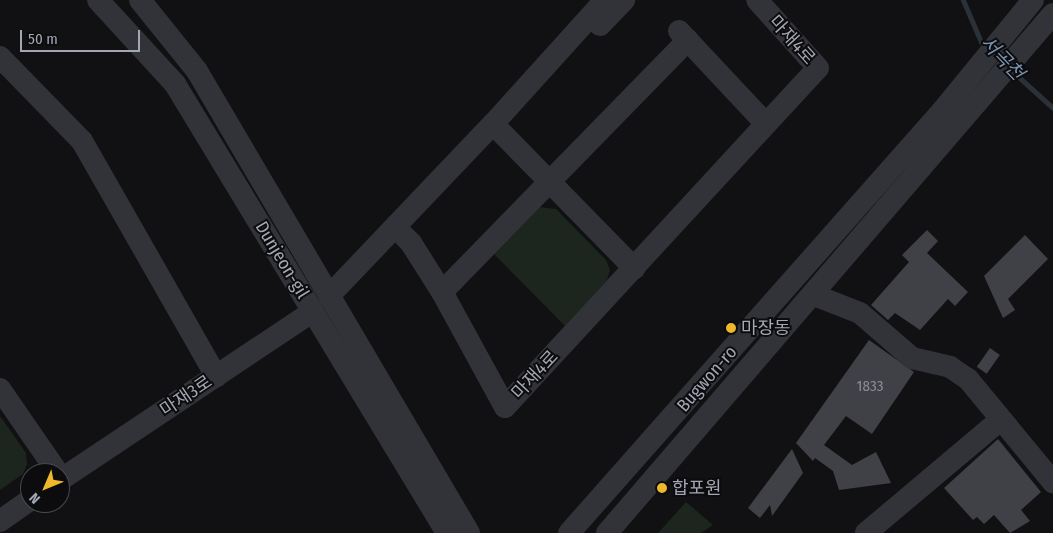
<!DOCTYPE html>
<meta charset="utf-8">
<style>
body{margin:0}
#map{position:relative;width:1053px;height:533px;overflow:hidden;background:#111113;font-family:"Fira Sans Condensed","Noto Sans KR",sans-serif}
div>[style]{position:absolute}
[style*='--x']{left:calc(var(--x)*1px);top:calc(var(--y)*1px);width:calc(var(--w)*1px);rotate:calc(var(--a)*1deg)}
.green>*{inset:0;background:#1d251f}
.stream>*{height:5px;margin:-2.5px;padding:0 2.5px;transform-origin:2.5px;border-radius:2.5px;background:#2a3138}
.building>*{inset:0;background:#404146;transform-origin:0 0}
.minor>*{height:22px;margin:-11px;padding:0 11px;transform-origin:11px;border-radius:11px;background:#323338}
.dots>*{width:14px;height:14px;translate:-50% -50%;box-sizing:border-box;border:2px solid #0c0c0e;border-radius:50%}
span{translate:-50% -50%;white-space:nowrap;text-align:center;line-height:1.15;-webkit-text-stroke:4px #0c0c0e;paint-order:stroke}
.number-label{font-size:15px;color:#8a8e98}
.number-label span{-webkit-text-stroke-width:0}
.street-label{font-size:18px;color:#a2a7b3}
.poi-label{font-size:18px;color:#a2a7b3}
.left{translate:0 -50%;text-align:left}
.water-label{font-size:19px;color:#7993af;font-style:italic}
.north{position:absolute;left:20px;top:463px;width:50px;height:50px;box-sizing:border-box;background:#0c0c0e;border:1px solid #484a50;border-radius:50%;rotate:225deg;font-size:14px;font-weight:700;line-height:20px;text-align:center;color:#a2a7b3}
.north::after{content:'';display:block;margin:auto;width:18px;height:22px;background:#efb82c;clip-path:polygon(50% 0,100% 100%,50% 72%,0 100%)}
.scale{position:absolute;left:20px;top:30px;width:120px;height:22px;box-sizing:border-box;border:2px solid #a2a7b3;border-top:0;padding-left:6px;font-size:15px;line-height:18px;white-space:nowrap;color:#a2a7b3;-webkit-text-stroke:4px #0c0c0e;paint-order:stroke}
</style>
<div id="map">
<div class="green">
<div style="clip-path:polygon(539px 207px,556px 209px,606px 260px,610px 270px,607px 280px,565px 326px,494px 254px)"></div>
<div style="clip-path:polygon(0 416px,26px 453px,27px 464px,23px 474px,0 490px)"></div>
<div style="clip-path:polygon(686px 502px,713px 525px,701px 533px,658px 533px)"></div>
</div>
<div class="stream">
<div style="--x:963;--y:0;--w:46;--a:66.8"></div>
<div style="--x:981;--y:42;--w:9;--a:41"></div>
<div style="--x:1012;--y:71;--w:55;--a:42.1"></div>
</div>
<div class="building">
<div style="clip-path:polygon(927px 230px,938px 241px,927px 253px,968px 292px,955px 306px,948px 299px,920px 330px,895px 313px,888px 320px,871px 305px,909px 262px,902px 255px)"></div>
<div style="clip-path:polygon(1025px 235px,1048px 259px,1008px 299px,1015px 310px,1003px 318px,984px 276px)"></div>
<div style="clip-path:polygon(869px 340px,914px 372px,872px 434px,846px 416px,824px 445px,852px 465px,876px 452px,891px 483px,839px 490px,833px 471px,815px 458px,813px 461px,796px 443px)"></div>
<div style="left:990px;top:348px;width:12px;height:23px;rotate:35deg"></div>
<div style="clip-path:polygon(998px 439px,1041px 492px,1021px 510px,1030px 521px,1010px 533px,994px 515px,984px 524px,977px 517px,973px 520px,944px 488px)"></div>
<div style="clip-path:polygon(792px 449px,803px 473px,772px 516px,770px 505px,760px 518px,748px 508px)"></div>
</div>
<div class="minor">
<div style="--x:98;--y:0;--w:114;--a:47.5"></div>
<div style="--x:175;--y:84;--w:525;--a:58.79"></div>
<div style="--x:140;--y:0;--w:91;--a:51.2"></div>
<div style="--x:197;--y:71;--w:536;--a:59.51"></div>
<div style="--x:600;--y:25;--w:35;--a:-46"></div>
<div style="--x:679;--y:31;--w:127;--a:46.9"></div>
<div style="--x:0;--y:57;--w:117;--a:45.7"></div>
<div style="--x:82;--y:141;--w:271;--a:60.3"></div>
<div style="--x:493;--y:124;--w:202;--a:45.6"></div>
<div style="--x:395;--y:227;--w:23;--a:45"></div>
<div style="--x:411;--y:243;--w:58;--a:57.7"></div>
<div style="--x:442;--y:292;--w:131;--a:61.3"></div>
<div style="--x:505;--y:407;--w:461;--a:-47.3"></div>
<div style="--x:818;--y:68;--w:91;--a:-131.9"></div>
<div style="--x:442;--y:292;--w:352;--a:-45.7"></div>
<div style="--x:814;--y:295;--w:49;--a:21.4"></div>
<div style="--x:860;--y:313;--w:69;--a:40.9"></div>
<div style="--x:912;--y:358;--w:39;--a:13"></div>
<div style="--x:950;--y:367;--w:22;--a:34"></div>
<div style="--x:968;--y:379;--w:134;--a:50.5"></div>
<div style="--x:329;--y:296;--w:238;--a:-46.4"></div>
<div style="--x:493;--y:124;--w:167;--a:-47.9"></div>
<div style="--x:0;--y:389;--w:102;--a:55.4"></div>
<div style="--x:60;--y:480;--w:304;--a:-33.7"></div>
<div style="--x:0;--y:521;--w:37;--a:-35"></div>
<div style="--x:569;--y:533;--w:565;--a:-48.52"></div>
<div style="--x:943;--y:110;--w:142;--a:-50.7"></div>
<div style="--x:607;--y:533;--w:684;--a:-49.33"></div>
<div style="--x:866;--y:533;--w:175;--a:-40.1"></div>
</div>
<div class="dots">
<div style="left:731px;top:328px;background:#efb82c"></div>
<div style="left:662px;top:488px;background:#efb82c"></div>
</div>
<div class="number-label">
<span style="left:870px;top:387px">1833</span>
</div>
<div class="street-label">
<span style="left:792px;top:40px;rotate:48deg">마재4로</span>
<span style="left:282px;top:260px;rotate:59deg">Dunjeon-gil</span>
<span style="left:535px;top:375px;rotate:-47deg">마재4로</span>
<span style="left:707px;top:379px;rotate:-49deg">Bugwon-ro</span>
<span style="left:186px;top:396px;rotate:-34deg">마재3로</span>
</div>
<div class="poi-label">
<span class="left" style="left:741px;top:328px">마장동</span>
<span class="left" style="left:672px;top:488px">합포원</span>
</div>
<div class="water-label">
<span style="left:1002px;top:58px;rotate:46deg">서곡천</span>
</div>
<div class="north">N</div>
<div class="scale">50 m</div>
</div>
